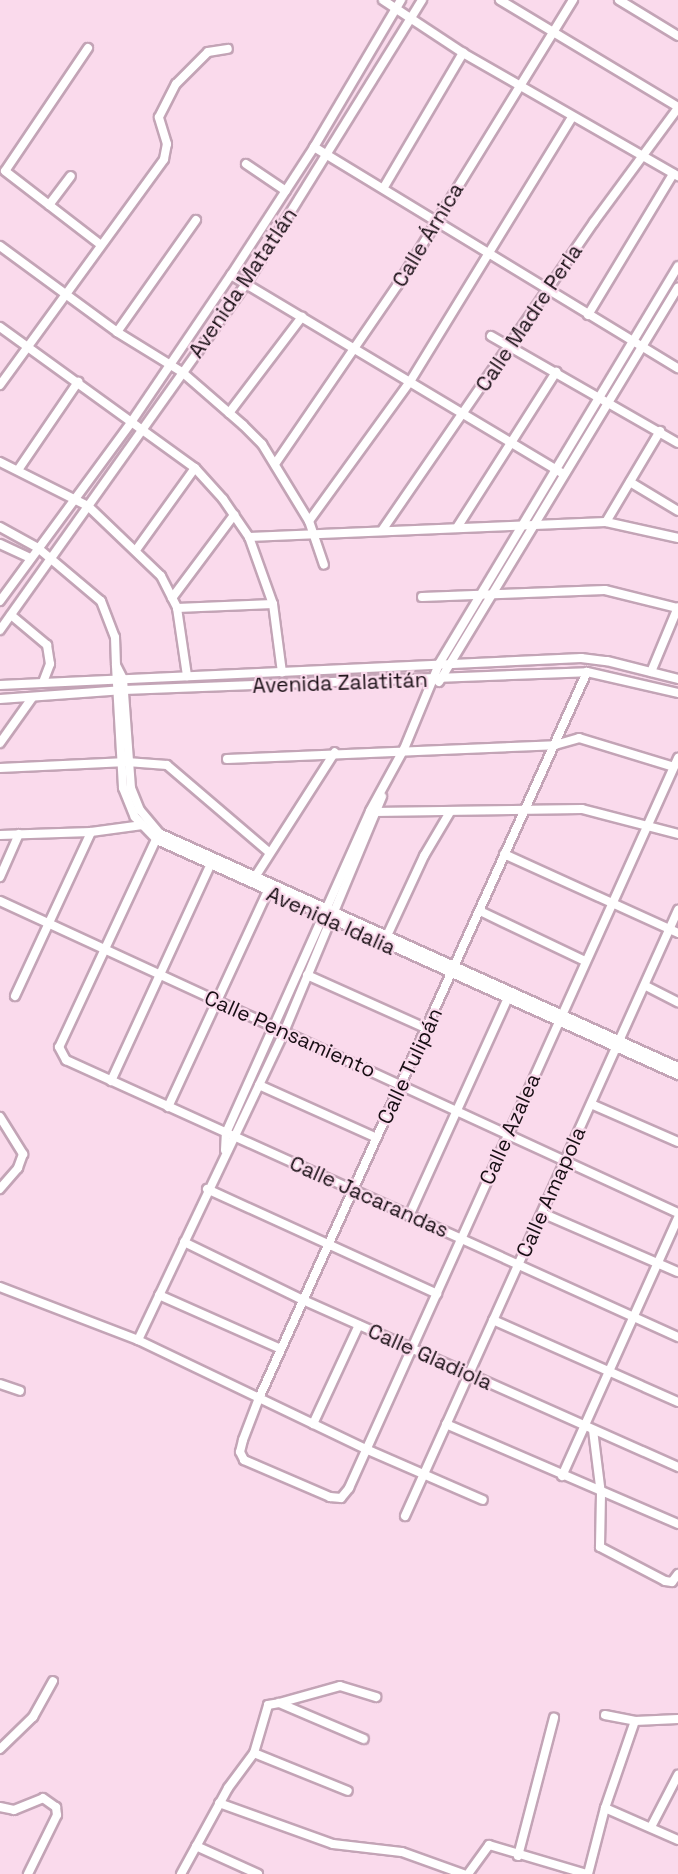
<!DOCTYPE html>
<meta charset="utf-8">
<style>
body{margin:0}
#map{position:relative;width:678px;height:1874px;overflow:hidden;background:#fadaec;font-family:"Space Grotesk",sans-serif}
div>[style]{position:absolute}
[style*='--x']{left:calc(var(--x)*1px);top:calc(var(--y)*1px);width:calc(var(--w)*1px);rotate:calc(var(--a)*1deg)}
.roads{filter:drop-shadow(2px 0 #c3a4b6) drop-shadow(-2px 0 #c3a4b6) drop-shadow(0 2px #c3a4b6) drop-shadow(0 -2px #c3a4b6)}
.minor>*{height:8px;margin:-4px;padding:0 4px;transform-origin:4px;border-radius:4px;background:#fff}
span{translate:-50% -50%;white-space:nowrap;text-align:center;line-height:1.15;-webkit-text-stroke:4.5px #fadaec;paint-order:stroke}
.street-label{font-size:21px;color:#180e14}
</style>
<div id="map">
<div class="roads">
<div class="minor">
<div style="--x:383;--y:0;--w:96;--a:33.5"></div>
<div style="--x:463;--y:53;--w:248;--a:29.8"></div>
<div style="--x:500;--y:0;--w:208;--a:31"></div>
<div style="--x:619;--y:0;--w:69;--a:31.4"></div>
<div style="--x:88;--y:48;--w:148;--a:124"></div>
<div style="--x:5;--y:171;--w:121;--a:37.6"></div>
<div style="--x:314;--y:147;--w:426;--a:31.3"></div>
<div style="--x:246;--y:164;--w:48;--a:34"></div>
<div style="--x:384;--y:187;--w:156;--a:-59.5"></div>
<div style="--x:49;--y:205;--w:36;--a:-53"></div>
<div style="--x:0;--y:246;--w:145;--a:36.3"></div>
<div style="--x:117;--y:332;--w:76;--a:31.6"></div>
<div style="--x:182;--y:372;--w:81;--a:41"></div>
<div style="--x:243;--y:425;--w:27;--a:45"></div>
<div style="--x:262;--y:444;--w:90;--a:58.6"></div>
<div style="--x:309;--y:521;--w:46;--a:71.2"></div>
<div style="--x:231;--y:275;--w:387;--a:30.9"></div>
<div style="--x:588;--y:315;--w:165;--a:-58.9"></div>
<div style="--x:0;--y:327;--w:241;--a:35.9"></div>
<div style="--x:195;--y:468;--w:42;--a:47.9"></div>
<div style="--x:223;--y:499;--w:46;--a:55.6"></div>
<div style="--x:249;--y:537;--w:71;--a:70.3"></div>
<div style="--x:273;--y:604;--w:69;--a:82.5"></div>
<div style="--x:117;--y:332;--w:137;--a:-54.8"></div>
<div style="--x:491;--y:336;--w:215;--a:29.8"></div>
<div style="--x:0;--y:385;--w:279;--a:-54"></div>
<div style="--x:164;--y:159;--w:15;--a:-79"></div>
<div style="--x:167;--y:144;--w:28;--a:-107"></div>
<div style="--x:159;--y:117;--w:37;--a:-63"></div>
<div style="--x:176;--y:84;--w:45;--a:-45"></div>
<div style="--x:208;--y:52;--w:20;--a:-9"></div>
<div style="--x:229;--y:413;--w:121;--a:-52.8"></div>
<div style="--x:0;--y:462;--w:98;--a:26.6"></div>
<div style="--x:88;--y:506;--w:101;--a:43.8"></div>
<div style="--x:161;--y:576;--w:36;--a:63"></div>
<div style="--x:177;--y:608;--w:69;--a:81.6"></div>
<div style="--x:275;--y:464;--w:216;--a:-55.6"></div>
<div style="--x:397;--y:286;--w:336;--a:-58.4"></div>
<div style="--x:18;--y:470;--w:107;--a:-55.7"></div>
<div style="--x:630;--y:482;--w:56;--a:31.1"></div>
<div style="--x:309;--y:521;--w:174;--a:-54.1"></div>
<div style="--x:411;--y:380;--w:308;--a:-58.5"></div>
<div style="--x:606;--y:522;--w:106;--a:-59.3"></div>
<div style="--x:458;--y:526;--w:183;--a:-57.5"></div>
<div style="--x:0;--y:527;--w:43;--a:28.9"></div>
<div style="--x:38;--y:548;--w:82;--a:40.1"></div>
<div style="--x:101;--y:601;--w:39;--a:69"></div>
<div style="--x:115;--y:637;--w:28;--a:88"></div>
<div style="--x:116;--y:665;--w:16;--a:63"></div>
<div style="--x:123;--y:679;--w:109;--a:85.8"></div>
<div style="--x:131;--y:788;--w:24;--a:68"></div>
<div style="--x:140;--y:810;--w:30;--a:50"></div>
<div style="--x:159;--y:833;--w:569;--a:24.27"></div>
<div style="--x:383;--y:529;--w:373;--a:-55.5"></div>
<div style="--x:594;--y:222;--w:142;--a:-53.6"></div>
<div style="--x:249;--y:537;--w:357;--a:-2.4"></div>
<div style="--x:606;--y:522;--w:74;--a:12.5"></div>
<div style="--x:0;--y:544;--w:33;--a:25"></div>
<div style="--x:136;--y:550;--w:101;--a:-54.3"></div>
<div style="--x:422;--y:597;--w:183;--a:-2.2"></div>
<div style="--x:605;--y:590;--w:75;--a:13.9"></div>
<div style="--x:172;--y:598;--w:104;--a:-53.2"></div>
<div style="--x:0;--y:601;--w:223;--a:-53.7"></div>
<div style="--x:132;--y:421;--w:176;--a:-55.9"></div>
<div style="--x:231;--y:275;--w:153;--a:-57"></div>
<div style="--x:314;--y:147;--w:171;--a:-59.4"></div>
<div style="--x:177;--y:608;--w:96;--a:-2.4"></div>
<div style="--x:11;--y:615;--w:47;--a:39.8"></div>
<div style="--x:47;--y:645;--w:19;--a:81"></div>
<div style="--x:50;--y:664;--w:19;--a:111"></div>
<div style="--x:0;--y:630;--w:425;--a:-54.6"></div>
<div style="--x:246;--y:284;--w:334;--a:-58.2"></div>
<div style="--x:116;--y:666;--w:122;--a:86.7"></div>
<div style="--x:123;--y:788;--w:31;--a:68"></div>
<div style="--x:135;--y:817;--w:32;--a:46"></div>
<div style="--x:157;--y:840;--w:572;--a:24.28"></div>
<div style="--x:587;--y:672;--w:797;--a:114.31"></div>
<div style="--x:259;--y:1398;--w:45;--a:110.9"></div>
<div style="--x:243;--y:1440;--w:12;--a:104"></div>
<div style="--x:240;--y:1452;--w:9;--a:63"></div>
<div style="--x:244;--y:1460;--w:94;--a:23.3"></div>
<div style="--x:330;--y:1497;--w:11;--a:5"></div>
<div style="--x:341;--y:1498;--w:13;--a:-51"></div>
<div style="--x:349;--y:1488;--w:801;--a:-65.74"></div>
<div style="--x:651;--y:672;--w:70;--a:-67.4"></div>
<div style="--x:439;--y:682;--w:461;--a:-58.8"></div>
<div style="--x:0;--y:685;--w:582;--a:-2.66"></div>
<div style="--x:581;--y:658;--w:26;--a:7"></div>
<div style="--x:607;--y:661;--w:73;--a:14.2"></div>
<div style="--x:0;--y:699;--w:124;--a:-4.2"></div>
<div style="--x:124;--y:690;--w:463;--a:-2.2"></div>
<div style="--x:587;--y:672;--w:93;--a:13"></div>
<div style="--x:0;--y:743;--w:55;--a:-54.6"></div>
<div style="--x:227;--y:759;--w:328;--a:-2.4"></div>
<div style="--x:555;--y:745;--w:25;--a:-16"></div>
<div style="--x:579;--y:738;--w:99;--a:17"></div>
<div style="--x:0;--y:768;--w:127;--a:-2.7"></div>
<div style="--x:127;--y:762;--w:40;--a:4.3"></div>
<div style="--x:167;--y:765;--w:135;--a:40.5"></div>
<div style="--x:374;--y:812;--w:208;--a:-0.8"></div>
<div style="--x:582;--y:809;--w:99;--a:14.6"></div>
<div style="--x:159;--y:833;--w:236;--a:115"></div>
<div style="--x:59;--y:1047;--w:15;--a:62"></div>
<div style="--x:66;--y:1060;--w:672;--a:24.35"></div>
<div style="--x:0;--y:835;--w:91;--a:-1.9"></div>
<div style="--x:91;--y:832;--w:52;--a:-7.7"></div>
<div style="--x:504;--y:854;--w:191;--a:24.4"></div>
<div style="--x:0;--y:877;--w:47;--a:-66.2"></div>
<div style="--x:255;--y:877;--w:148;--a:-57.4"></div>
<div style="--x:0;--y:901;--w:746;--a:24.71"></div>
<div style="--x:480;--y:911;--w:116;--a:25.5"></div>
<div style="--x:385;--y:940;--w:93;--a:-65.1"></div>
<div style="--x:424;--y:856;--w:51;--a:-59.4"></div>
<div style="--x:307;--y:975;--w:133;--a:24.1"></div>
<div style="--x:646;--y:986;--w:36;--a:27"></div>
<div style="--x:15;--y:996;--w:181;--a:-65.1"></div>
<div style="--x:111;--y:1081;--w:237;--a:-65.3"></div>
<div style="--x:259;--y:1085;--w:129;--a:24.2"></div>
<div style="--x:591;--y:1104;--w:95;--a:23.6"></div>
<div style="--x:168;--y:1107;--w:241;--a:-65.2"></div>
<div style="--x:0;--y:1117;--w:44;--a:58.1"></div>
<div style="--x:23;--y:1154;--w:15;--a:110"></div>
<div style="--x:18;--y:1168;--w:28;--a:131"></div>
<div style="--x:225;--y:1150;--w:17;--a:-87"></div>
<div style="--x:226;--y:1133;--w:353;--a:-65.9"></div>
<div style="--x:370;--y:811;--w:71;--a:-61.3"></div>
<div style="--x:404;--y:749;--w:92;--a:-67.6"></div>
<div style="--x:439;--y:664;--w:464;--a:-59"></div>
<div style="--x:207;--y:1189;--w:253;--a:24.5"></div>
<div style="--x:542;--y:1213;--w:148;--a:23.5"></div>
<div style="--x:409;--y:1216;--w:237;--a:-65.6"></div>
<div style="--x:184;--y:1242;--w:132;--a:26"></div>
<div style="--x:303;--y:1300;--w:411;--a:24"></div>
<div style="--x:0;--y:1287;--w:148;--a:21"></div>
<div style="--x:138;--y:1340;--w:255;--a:25.6"></div>
<div style="--x:368;--y:1450;--w:125;--a:23.5"></div>
<div style="--x:159;--y:1295;--w:133;--a:23.9"></div>
<div style="--x:493;--y:1320;--w:202;--a:23.9"></div>
<div style="--x:138;--y:1340;--w:341;--a:-64.6"></div>
<div style="--x:284;--y:1032;--w:255;--a:-67.4"></div>
<div style="--x:0;--y:1384;--w:21;--a:19"></div>
<div style="--x:313;--y:1424;--w:109;--a:-65.1"></div>
<div style="--x:446;--y:1424;--w:253;--a:23.3"></div>
<div style="--x:593;--y:1430;--w:64;--a:82.9"></div>
<div style="--x:601;--y:1494;--w:53;--a:91.1"></div>
<div style="--x:600;--y:1547;--w:73;--a:27.6"></div>
<div style="--x:665;--y:1581;--w:7;--a:8"></div>
<div style="--x:672;--y:1582;--w:10;--a:-53"></div>
<div style="--x:562;--y:1476;--w:283;--a:-65.8"></div>
<div style="--x:405;--y:1516;--w:665;--a:-65.75"></div>
<div style="--x:279;--y:1703;--w:63;--a:-15.6"></div>
<div style="--x:340;--y:1686;--w:38;--a:17"></div>
<div style="--x:605;--y:1715;--w:31;--a:11"></div>
<div style="--x:635;--y:1721;--w:43;--a:-2.7"></div>
<div style="--x:0;--y:1749;--w:46;--a:-44.1"></div>
<div style="--x:33;--y:1717;--w:41;--a:-60.9"></div>
<div style="--x:254;--y:1753;--w:101;--a:22"></div>
<div style="--x:219;--y:1803;--w:121;--a:19.8"></div>
<div style="--x:333;--y:1844;--w:69;--a:6.6"></div>
<div style="--x:402;--y:1852;--w:65;--a:19.8"></div>
<div style="--x:0;--y:1807;--w:14;--a:12"></div>
<div style="--x:14;--y:1810;--w:31;--a:-22"></div>
<div style="--x:43;--y:1798;--w:16;--a:35"></div>
<div style="--x:56;--y:1807;--w:8;--a:83"></div>
<div style="--x:57;--y:1815;--w:66;--a:116.2"></div>
<div style="--x:605;--y:1808;--w:80;--a:23.7"></div>
<div style="--x:651;--y:1827;--w:59;--a:-62.6"></div>
<div style="--x:196;--y:1846;--w:68;--a:24.3"></div>
<div style="--x:518;--y:1856;--w:143;--a:-75.4"></div>
<div style="--x:181;--y:1874;--w:98;--a:-61.3"></div>
<div style="--x:228;--y:1788;--w:44;--a:-53.4"></div>
<div style="--x:254;--y:1753;--w:50;--a:-73.7"></div>
<div style="--x:268;--y:1705;--w:11;--a:-10"></div>
<div style="--x:279;--y:1703;--w:92;--a:23"></div>
<div style="--x:468;--y:1874;--w:36;--a:-54"></div>
<div style="--x:489;--y:1845;--w:102;--a:16.5"></div>
<div style="--x:588;--y:1874;--w:68;--a:-75.6"></div>
<div style="--x:605;--y:1808;--w:92;--a:-71"></div>
</div>
</div>
<div class="street-label">
<span style="left:428px;top:235px;rotate:-59deg">Calle Árnica</span>
<span style="left:243px;top:283px;rotate:-56deg">Avenida Matatlán</span>
<span style="left:529px;top:318px;rotate:-56deg">Calle Madre Perla</span>
<span style="left:340px;top:683px;rotate:-2deg">Avenida Zalatitán</span>
<span style="left:331px;top:921px;rotate:24deg">Avenida Idalia</span>
<span style="left:290px;top:1034px;rotate:24deg">Calle Pensamiento</span>
<span style="left:410px;top:1066px;rotate:-65deg">Calle Tulipán</span>
<span style="left:510px;top:1129px;rotate:-66deg">Calle Azalea</span>
<span style="left:551px;top:1192px;rotate:-66deg">Calle Amapola</span>
<span style="left:369px;top:1197px;rotate:24deg">Calle Jacarandas</span>
<span style="left:430px;top:1357px;rotate:24deg">Calle Gladiola</span>
</div>
</div>
